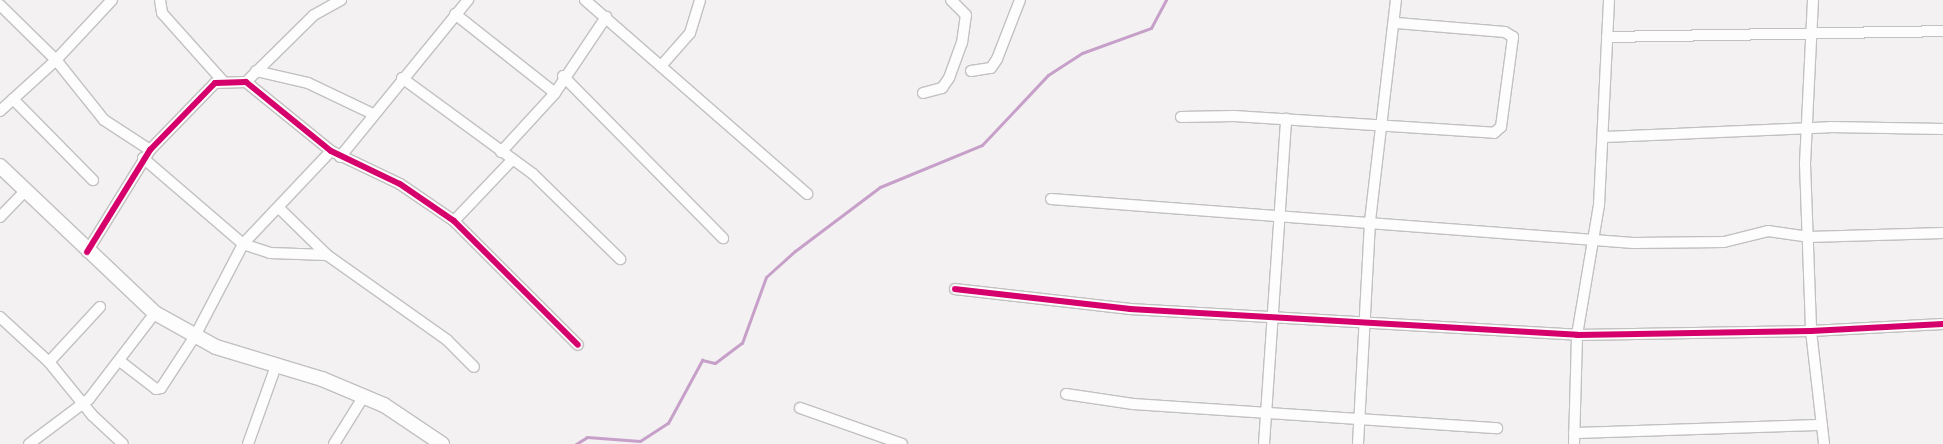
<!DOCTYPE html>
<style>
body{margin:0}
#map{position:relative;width:1943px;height:444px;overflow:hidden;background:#f4f1f2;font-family:"PT Sans",sans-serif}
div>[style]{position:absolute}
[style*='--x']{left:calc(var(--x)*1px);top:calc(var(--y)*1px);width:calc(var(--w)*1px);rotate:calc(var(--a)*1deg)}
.stream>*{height:3px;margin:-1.5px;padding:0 1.5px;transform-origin:1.5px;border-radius:1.5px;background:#c7a0ca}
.roads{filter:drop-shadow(1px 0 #c2c1c1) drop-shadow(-1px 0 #c2c1c1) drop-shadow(0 1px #c2c1c1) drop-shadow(0 -1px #c2c1c1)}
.street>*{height:10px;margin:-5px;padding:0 5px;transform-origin:5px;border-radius:5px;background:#fdfdfd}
.secondary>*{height:14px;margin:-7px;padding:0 7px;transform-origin:7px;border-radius:7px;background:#fdfdfd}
.cycleway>*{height:6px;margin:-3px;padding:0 3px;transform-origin:3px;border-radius:3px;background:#d6006c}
span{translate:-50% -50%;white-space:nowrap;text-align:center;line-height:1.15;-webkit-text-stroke:4.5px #fff;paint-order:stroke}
</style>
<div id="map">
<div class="stream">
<div style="--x:576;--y:444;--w:13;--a:-32"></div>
<div style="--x:587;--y:437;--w:53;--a:4.3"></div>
<div style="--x:640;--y:441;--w:33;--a:-33"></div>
<div style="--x:668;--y:423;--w:72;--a:-61.6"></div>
<div style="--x:702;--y:360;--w:13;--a:13"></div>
<div style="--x:715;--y:363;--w:34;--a:-37"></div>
<div style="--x:742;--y:343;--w:70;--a:-70"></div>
<div style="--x:766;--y:277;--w:39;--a:-42"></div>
<div style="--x:795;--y:251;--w:106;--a:-37"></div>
<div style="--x:880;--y:187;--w:110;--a:-22.4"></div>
<div style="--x:982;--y:145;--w:96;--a:-46.7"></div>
<div style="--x:1048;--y:75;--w:40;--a:-32.9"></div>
<div style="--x:1082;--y:53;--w:73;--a:-19.9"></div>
<div style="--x:1151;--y:28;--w:32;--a:-62"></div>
</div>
<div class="roads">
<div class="street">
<div style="--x:160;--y:0;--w:13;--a:81"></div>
<div style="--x:162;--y:13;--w:90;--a:48.2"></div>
<div style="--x:585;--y:0;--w:295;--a:41.1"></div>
<div style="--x:1813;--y:0;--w:164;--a:92.8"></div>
<div style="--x:1805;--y:164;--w:167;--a:87.9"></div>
<div style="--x:1811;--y:331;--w:114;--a:83.4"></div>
<div style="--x:0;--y:5;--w:78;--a:44.5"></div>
<div style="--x:56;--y:60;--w:77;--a:51.3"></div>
<div style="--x:104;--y:120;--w:55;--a:33.1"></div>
<div style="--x:455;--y:14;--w:127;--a:38.3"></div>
<div style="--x:1607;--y:37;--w:336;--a:-1"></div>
<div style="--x:661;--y:66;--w:44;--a:-48.7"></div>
<div style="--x:690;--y:33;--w:34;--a:-73"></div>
<div style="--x:256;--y:71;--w:53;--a:13"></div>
<div style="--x:308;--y:83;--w:72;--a:25.5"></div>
<div style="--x:971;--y:71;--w:20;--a:-9"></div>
<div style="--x:991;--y:68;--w:11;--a:-56"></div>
<div style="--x:997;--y:59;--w:63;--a:-68.7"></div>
<div style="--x:563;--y:76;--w:228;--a:45.4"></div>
<div style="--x:402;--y:78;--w:162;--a:36.2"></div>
<div style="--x:533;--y:174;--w:122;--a:44.3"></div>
<div style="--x:246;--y:82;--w:95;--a:-44.6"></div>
<div style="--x:314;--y:15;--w:31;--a:-29"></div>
<div style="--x:923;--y:93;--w:20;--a:-15"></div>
<div style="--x:942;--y:88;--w:12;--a:-55"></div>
<div style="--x:949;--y:78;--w:37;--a:-70"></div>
<div style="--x:962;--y:43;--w:28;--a:-82"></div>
<div style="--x:966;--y:15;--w:21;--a:-135"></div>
<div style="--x:13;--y:99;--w:114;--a:45.4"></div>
<div style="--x:0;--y:111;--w:76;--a:-42.3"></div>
<div style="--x:56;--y:60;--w:82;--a:-47"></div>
<div style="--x:1181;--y:117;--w:53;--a:-1.1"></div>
<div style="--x:1234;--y:116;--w:261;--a:3.7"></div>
<div style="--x:1494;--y:133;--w:9;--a:-41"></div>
<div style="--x:1501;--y:127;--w:91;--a:-82.4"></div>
<div style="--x:1513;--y:37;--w:9;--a:-148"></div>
<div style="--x:1505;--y:32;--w:109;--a:-175.3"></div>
<div style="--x:1605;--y:137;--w:225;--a:-2.5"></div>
<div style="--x:1830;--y:127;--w:113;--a:1"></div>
<div style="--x:501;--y:152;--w:80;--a:-47.5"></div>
<div style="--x:555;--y:93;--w:92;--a:-56.1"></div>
<div style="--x:340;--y:157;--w:203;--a:-50.8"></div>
<div style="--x:143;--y:158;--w:132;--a:40.7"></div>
<div style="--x:243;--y:244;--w:28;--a:18"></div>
<div style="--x:270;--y:253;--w:57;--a:2"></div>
<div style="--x:327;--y:255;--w:147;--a:35.3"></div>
<div style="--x:447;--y:340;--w:38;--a:45"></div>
<div style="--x:1051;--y:199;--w:584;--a:4.32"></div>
<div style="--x:1633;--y:243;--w:91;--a:-0.6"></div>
<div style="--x:1724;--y:242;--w:45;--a:-14"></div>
<div style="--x:1768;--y:231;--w:41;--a:8.3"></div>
<div style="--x:1809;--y:237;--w:134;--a:-1.7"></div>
<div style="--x:280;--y:209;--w:66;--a:44.4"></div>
<div style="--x:0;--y:217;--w:36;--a:-46"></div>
<div style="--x:454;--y:221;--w:84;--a:-46.4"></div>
<div style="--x:87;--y:252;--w:120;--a:-58.3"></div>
<div style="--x:150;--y:150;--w:93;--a:-45.9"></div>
<div style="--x:215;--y:83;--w:31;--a:-2"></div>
<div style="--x:246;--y:82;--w:109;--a:39.1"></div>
<div style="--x:331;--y:151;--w:76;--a:25.6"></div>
<div style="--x:400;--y:184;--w:65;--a:34.4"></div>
<div style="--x:454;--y:221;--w:175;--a:45"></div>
<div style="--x:955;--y:289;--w:176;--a:6.5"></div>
<div style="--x:1130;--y:309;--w:448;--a:3.3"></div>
<div style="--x:1577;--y:335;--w:234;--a:-1"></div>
<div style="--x:1811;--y:331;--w:132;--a:-3"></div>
<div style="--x:0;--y:317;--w:67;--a:42.6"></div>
<div style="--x:49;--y:362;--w:68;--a:50.9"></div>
<div style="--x:92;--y:415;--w:42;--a:43.1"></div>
<div style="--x:49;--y:362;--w:75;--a:-47.2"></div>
<div style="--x:121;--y:362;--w:44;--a:37.6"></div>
<div style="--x:156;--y:389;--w:5;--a:-11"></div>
<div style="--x:161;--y:388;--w:62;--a:-56.8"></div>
<div style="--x:195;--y:336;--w:104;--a:-62.4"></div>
<div style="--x:243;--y:244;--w:128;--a:-46.6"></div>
<div style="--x:1066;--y:394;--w:68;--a:8.5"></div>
<div style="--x:1133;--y:404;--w:365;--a:3.8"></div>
<div style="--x:800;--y:408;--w:108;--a:19.4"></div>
<div style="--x:1574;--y:433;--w:246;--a:-1.9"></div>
<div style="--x:29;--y:444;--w:75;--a:-36.9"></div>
<div style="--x:89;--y:399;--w:108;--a:-52.5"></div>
<div style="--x:248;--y:444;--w:83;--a:-70.3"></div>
<div style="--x:334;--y:444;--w:57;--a:-58"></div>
<div style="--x:1264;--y:444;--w:326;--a:-86.1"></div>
<div style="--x:1358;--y:444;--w:223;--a:-86.9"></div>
<div style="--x:1370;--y:221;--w:223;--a:-83.3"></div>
<div style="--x:1574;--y:444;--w:109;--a:-88.4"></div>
<div style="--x:1577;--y:335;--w:132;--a:-80.4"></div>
<div style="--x:1599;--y:205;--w:205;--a:-87.2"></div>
</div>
<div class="secondary">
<div style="--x:0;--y:166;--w:214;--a:43.5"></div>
<div style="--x:155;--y:313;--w:70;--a:29.1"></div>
<div style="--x:216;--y:347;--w:111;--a:16.8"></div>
<div style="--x:322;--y:379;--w:67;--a:22.8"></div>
<div style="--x:384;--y:405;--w:70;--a:33.9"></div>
</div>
</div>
<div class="cycleway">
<div style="--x:87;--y:252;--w:120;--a:-58.3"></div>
<div style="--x:150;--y:150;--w:93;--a:-45.9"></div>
<div style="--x:215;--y:83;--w:31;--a:-2"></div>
<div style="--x:246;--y:82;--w:109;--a:39.1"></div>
<div style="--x:331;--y:151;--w:76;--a:25.6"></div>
<div style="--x:400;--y:184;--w:65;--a:34.4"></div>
<div style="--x:454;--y:221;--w:175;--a:45"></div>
<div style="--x:955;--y:289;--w:176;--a:6.5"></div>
<div style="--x:1130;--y:309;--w:448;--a:3.3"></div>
<div style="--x:1577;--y:335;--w:234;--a:-1"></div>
<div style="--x:1811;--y:331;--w:132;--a:-3"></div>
</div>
</div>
